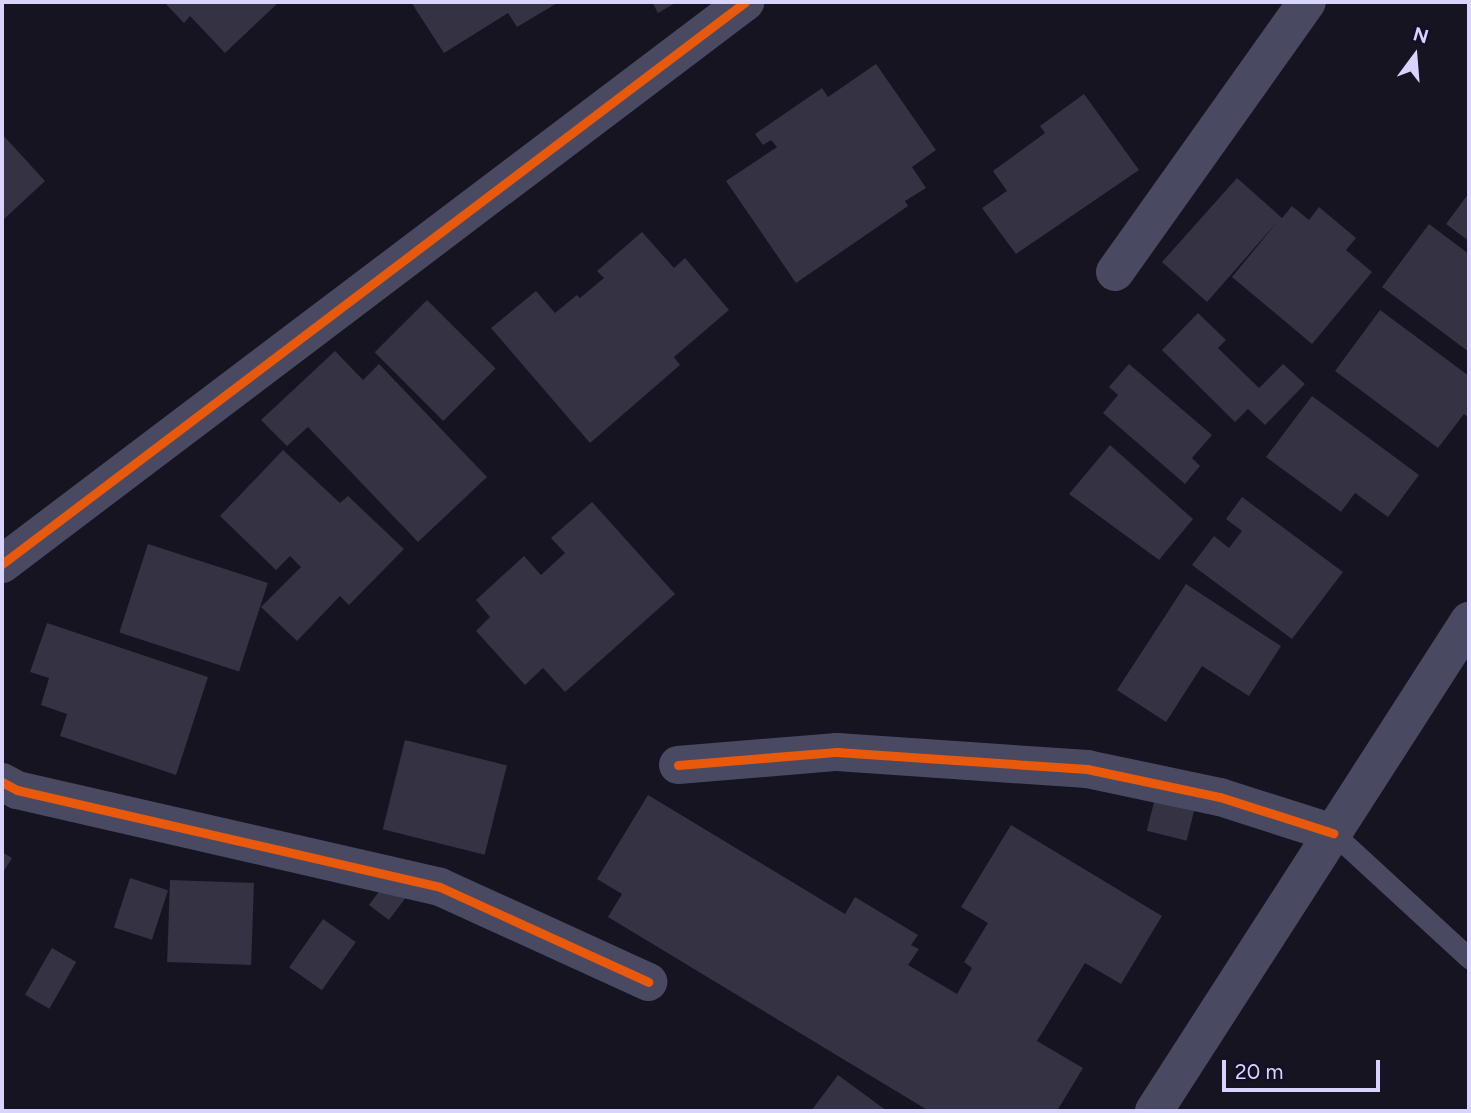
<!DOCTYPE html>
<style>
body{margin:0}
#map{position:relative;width:1471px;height:1113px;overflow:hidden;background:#161421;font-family:Figtree,sans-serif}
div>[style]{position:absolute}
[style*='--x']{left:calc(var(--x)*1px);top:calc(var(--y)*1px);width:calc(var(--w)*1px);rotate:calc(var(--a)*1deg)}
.building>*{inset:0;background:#343243;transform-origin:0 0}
.lane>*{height:21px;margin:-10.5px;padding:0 10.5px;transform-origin:10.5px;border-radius:10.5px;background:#4a4962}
.street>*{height:38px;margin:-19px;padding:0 19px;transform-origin:19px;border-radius:19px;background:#4a4962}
.cycleway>*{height:9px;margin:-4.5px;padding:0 4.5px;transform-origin:4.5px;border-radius:4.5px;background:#e8590c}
span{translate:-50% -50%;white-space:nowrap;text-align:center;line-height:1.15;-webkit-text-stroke:5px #130f26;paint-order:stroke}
.frame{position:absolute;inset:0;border:4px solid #d9d4ff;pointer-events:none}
.north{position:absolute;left:1380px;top:21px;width:70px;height:70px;-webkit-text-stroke:5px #130f26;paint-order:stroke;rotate:16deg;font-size:19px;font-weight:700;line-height:28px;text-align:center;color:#d9d4ff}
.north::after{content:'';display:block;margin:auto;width:24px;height:32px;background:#d9d4ff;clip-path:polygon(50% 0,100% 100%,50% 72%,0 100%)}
.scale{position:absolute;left:1222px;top:1060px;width:158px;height:32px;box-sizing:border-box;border:4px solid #d9d4ff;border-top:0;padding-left:9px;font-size:21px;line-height:24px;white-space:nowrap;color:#d9d4ff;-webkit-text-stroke:5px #130f26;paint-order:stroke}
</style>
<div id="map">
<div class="building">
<div style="clip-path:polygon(164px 2px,279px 2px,225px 53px,190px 16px,184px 23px)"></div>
<div style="clip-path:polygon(411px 2px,559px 2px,517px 27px,508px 13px,444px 53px)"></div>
<div style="clip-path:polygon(652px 2px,677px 2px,658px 13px)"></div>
<div style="clip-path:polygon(876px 64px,936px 150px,912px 167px,926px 188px,905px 201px,908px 206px,796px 283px,726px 181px,777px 147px,771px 140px,763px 145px,755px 134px,822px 88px,828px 97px)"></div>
<div style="clip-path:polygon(1084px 94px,1139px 170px,1016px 254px,982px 208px,1007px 191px,993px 171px,1045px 133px,1040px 126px)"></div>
<div style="clip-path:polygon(2px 134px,45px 181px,2px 221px)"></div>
<div style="clip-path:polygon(1237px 178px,1282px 218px,1292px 206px,1309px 220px,1319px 207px,1356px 238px,1346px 250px,1372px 272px,1312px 344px,1232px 277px,1278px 221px,1207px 302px,1162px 262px)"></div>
<div style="clip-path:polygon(1469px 193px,1469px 241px,1446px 224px)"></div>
<div style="clip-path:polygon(1429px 224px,1469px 254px,1469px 352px,1382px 287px)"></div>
<div style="clip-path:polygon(642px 232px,674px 268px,685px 258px,729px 310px,674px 357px,680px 365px,590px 443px,491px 328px,536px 291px,555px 313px,577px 295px,580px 298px,604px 278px,597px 271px)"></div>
<div style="left:427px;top:300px;width:97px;height:74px;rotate:45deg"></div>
<div style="clip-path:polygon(1380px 310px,1469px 376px,1469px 418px,1464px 414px,1438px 448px,1335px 371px)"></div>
<div style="clip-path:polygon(1198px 313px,1226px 340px,1218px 348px,1259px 388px,1283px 364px,1305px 384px,1265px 425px,1248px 409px,1235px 422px,1162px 350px)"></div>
<div style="clip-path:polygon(335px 351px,363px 380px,379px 364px,487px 477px,418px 542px,308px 427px,287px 446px,261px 420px)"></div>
<div style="clip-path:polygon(1129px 364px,1212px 435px,1192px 458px,1200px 466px,1185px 484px,1103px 413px,1118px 395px,1109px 387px)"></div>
<div style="clip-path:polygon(1312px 396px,1419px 475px,1388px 517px,1355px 493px,1341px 512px,1266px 457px)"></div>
<div style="clip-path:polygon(1110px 445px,1193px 519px,1159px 560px,1069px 494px)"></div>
<div style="clip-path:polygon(283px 450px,340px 503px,348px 496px,404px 549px,349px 605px,340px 596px,297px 641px,261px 607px,301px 567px,290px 556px,276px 570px,220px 516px)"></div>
<div style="clip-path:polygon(1242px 497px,1343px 572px,1292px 639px,1192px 565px,1214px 536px,1229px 548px,1242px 531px,1226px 519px)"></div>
<div style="clip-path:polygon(592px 502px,675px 594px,565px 692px,543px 668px,525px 685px,476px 631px,490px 617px,476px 600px,524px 556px,541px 575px,565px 553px,551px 538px)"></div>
<div style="left:148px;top:544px;width:126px;height:93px;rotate:18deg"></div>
<div style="clip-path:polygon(1186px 584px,1281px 646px,1249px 696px,1202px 666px,1166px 722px,1117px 690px)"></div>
<div style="clip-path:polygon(47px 623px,208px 677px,176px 775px,60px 736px,67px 714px,41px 705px,49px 678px,30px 672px)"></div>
<div style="left:405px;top:740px;width:105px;height:92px;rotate:14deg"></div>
<div style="left:1157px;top:790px;width:41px;height:42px;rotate:14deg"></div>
<div style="clip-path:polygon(648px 795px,845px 914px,855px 897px,918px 935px,911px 945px,919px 949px,908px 965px,957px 994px,972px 968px,964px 962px,988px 923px,961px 907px,1011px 825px,1162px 916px,1121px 984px,1085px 963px,1037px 1041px,1083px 1068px,1057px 1111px,929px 1111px,608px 917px,622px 894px,597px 879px)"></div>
<div style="clip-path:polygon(2px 852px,12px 858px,2px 874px)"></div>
<div style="left:130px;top:878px;width:40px;height:52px;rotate:18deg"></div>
<div style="left:170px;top:880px;width:84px;height:82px;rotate:2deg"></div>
<div style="left:387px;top:881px;width:25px;height:30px;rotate:37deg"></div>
<div style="left:323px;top:919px;width:40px;height:59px;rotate:35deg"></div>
<div style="left:52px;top:948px;width:28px;height:54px;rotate:30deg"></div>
<div style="clip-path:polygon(838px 1075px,887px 1111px,811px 1111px)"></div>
</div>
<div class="lane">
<div style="--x:1333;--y:833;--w:185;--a:42.6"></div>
</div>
<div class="street">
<div style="--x:1115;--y:272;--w:331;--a:-54.6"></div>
<div style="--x:2;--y:564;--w:932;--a:-37.1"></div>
<div style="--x:678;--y:765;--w:160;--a:-4.7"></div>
<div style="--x:837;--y:752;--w:251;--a:3.9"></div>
<div style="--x:1087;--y:769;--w:136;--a:11.9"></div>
<div style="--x:1220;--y:797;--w:119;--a:17.7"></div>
<div style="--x:2;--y:782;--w:17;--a:28"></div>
<div style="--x:17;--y:790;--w:434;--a:12.9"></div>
<div style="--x:440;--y:887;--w:229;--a:24.5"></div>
<div style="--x:1154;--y:1111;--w:583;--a:-57.26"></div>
</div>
<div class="cycleway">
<div style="--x:2;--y:564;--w:932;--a:-37.1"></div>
<div style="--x:678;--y:765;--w:160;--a:-4.7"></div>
<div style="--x:837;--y:752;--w:251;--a:3.9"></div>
<div style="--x:1087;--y:769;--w:136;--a:11.9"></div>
<div style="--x:1220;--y:797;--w:119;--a:17.7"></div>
<div style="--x:2;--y:782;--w:17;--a:28"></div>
<div style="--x:17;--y:790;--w:434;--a:12.9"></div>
<div style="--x:440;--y:887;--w:229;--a:24.5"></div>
</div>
<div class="frame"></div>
<div class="north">N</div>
<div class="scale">20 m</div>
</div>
